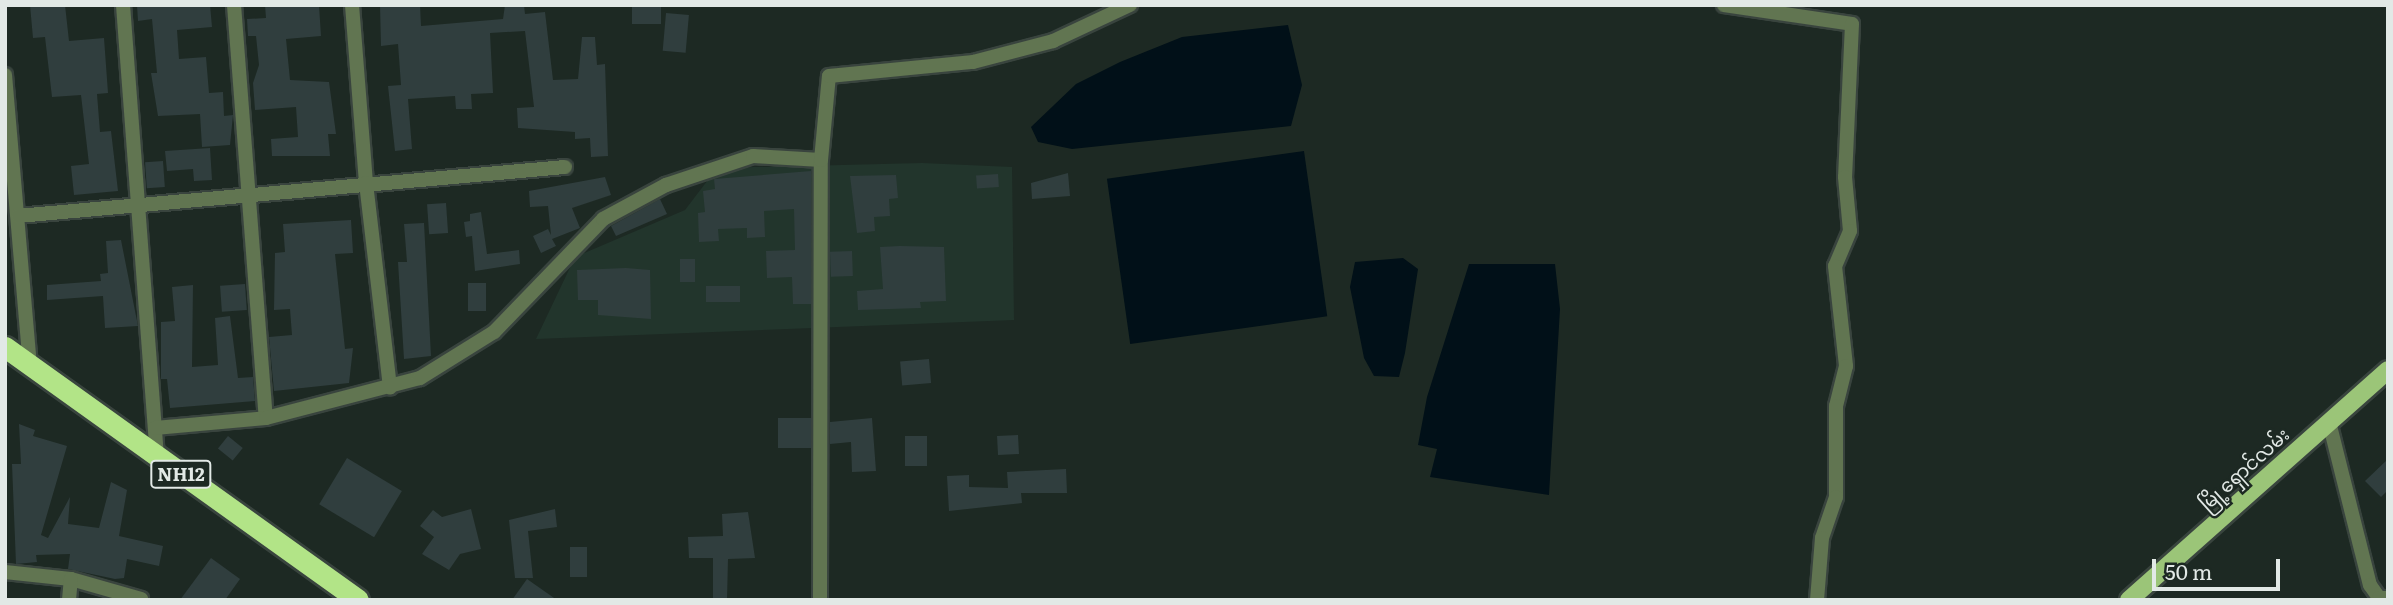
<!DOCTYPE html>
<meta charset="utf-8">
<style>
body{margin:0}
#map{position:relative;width:2393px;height:605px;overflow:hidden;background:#1d2923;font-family:Literata,"Noto Sans Myanmar",serif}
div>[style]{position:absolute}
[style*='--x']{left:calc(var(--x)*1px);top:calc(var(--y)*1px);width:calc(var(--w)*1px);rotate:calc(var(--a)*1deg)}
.built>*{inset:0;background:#22352c}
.water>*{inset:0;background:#011018;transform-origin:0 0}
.building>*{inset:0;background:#303e3e;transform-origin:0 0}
.roads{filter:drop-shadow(2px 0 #39443e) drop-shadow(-2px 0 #39443e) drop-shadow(0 2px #39443e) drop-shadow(0 -2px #39443e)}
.street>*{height:14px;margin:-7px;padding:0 7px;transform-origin:7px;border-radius:7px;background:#617551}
.primary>*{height:18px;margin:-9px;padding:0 9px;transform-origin:9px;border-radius:9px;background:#9bc578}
.highway>*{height:21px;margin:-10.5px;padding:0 10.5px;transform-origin:10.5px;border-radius:10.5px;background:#b2e487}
span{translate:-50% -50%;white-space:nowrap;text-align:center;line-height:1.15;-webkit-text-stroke:5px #1d2923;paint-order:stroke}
.shield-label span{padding:2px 5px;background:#1d2923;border:2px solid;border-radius:5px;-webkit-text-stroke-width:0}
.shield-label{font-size:18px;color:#e2e9e6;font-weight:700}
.street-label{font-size:19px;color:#e2e9e6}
.frame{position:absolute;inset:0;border:7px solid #e2e9e6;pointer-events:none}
.scale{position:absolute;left:2152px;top:559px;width:128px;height:32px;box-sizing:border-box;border:4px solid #e2e9e6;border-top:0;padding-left:9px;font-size:21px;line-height:24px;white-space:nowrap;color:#e2e9e6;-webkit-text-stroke:5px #1d2923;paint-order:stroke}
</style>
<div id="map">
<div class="built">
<div style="clip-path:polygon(922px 163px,1012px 167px,1014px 320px,536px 339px,575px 257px,685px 210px,717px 168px)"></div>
</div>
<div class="water">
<div style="clip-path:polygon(1288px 25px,1302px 85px,1291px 126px,1072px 149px,1038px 142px,1031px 127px,1076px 84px,1120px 62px,1182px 37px)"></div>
<div style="left:1304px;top:151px;width:167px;height:199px;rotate:82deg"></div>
<div style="clip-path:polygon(1403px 258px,1418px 269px,1405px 353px,1399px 377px,1374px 376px,1364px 358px,1350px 287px,1355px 262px)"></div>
<div style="clip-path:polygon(1469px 264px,1555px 264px,1560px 309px,1549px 495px,1430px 477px,1437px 449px,1418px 445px,1427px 397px)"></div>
</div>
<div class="building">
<div style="clip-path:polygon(30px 5px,65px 5px,69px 41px,104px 38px,108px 93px,97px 94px,100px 132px,111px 131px,118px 191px,74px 195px,71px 166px,89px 164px,81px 95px,52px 97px,45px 37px,33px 38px)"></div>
<div style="clip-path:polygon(137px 5px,210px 5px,212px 27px,177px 30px,179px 59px,206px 57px,209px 93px,223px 92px,224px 116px,233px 115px,230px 145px,202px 147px,200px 114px,158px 116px,151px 73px,157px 73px,152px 19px,138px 21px)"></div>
<div style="clip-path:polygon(265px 5px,319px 5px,321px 36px,286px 39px,290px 80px,329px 82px,336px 134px,328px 134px,330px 156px,272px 156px,271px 139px,298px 137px,296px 107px,255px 110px,253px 83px,259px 65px,256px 36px,248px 36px,247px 19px,266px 18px)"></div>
<div style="clip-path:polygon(380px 5px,420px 5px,421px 26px,503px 19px,505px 5px,524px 5px,525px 14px,545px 12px,553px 80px,578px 79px,582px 37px,595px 37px,597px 65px,605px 64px,608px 156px,591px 157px,590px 138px,575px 139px,575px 132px,518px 128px,517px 108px,534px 107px,525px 31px,490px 33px,493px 93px,471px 94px,472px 109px,456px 109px,455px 96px,408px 99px,412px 149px,395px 151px,388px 86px,401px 85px,398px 44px,381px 46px)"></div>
<div style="left:632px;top:5px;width:29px;height:19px"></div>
<div style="left:666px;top:13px;width:23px;height:38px;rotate:5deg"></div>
<div style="clip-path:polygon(210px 148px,212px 180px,194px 181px,193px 169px,167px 171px,165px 151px)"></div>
<div style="left:163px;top:161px;width:26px;height:18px;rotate:86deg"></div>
<div style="clip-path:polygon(811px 171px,811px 304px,793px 304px,792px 277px,767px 278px,766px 251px,795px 250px,794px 209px,764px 211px,765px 237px,747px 238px,747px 228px,718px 229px,719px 241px,699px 242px,698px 213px,705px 212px,703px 191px,715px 189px,714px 179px)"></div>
<div style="clip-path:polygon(1068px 173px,1070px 196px,1032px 199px,1031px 183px)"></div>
<div style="left:998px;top:174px;width:13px;height:22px;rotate:86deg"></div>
<div style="clip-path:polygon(896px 175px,898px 198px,889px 199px,890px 216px,874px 217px,875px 231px,857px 233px,850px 176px)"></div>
<div style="clip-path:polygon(605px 177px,611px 195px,572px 208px,580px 228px,552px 239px,556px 246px,541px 253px,533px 236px,548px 229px,551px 235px,548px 206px,530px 207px,529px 191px)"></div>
<div style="clip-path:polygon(660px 199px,667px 214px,616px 236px,611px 226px)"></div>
<div style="left:446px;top:203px;width:30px;height:19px;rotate:86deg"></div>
<div style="clip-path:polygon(481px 212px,487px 254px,519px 250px,520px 264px,475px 271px,472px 236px,466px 237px,464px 222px,470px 221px,470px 214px)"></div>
<div style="clip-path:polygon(351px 220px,353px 253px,335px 254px,345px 349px,353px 348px,349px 383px,274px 391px,269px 337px,292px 335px,290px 309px,274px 310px,275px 253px,285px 252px,283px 224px)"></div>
<div style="clip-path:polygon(424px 223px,431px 356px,404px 359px,398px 262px,407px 262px,404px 224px)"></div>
<div style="clip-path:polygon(121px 240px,138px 326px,105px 328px,103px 296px,47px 300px,47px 285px,101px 281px,100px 274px,108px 273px,106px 241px)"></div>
<div style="clip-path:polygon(900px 246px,944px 247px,946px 301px,920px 302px,921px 308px,858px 310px,857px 291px,883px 289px,880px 247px)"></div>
<div style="left:852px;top:251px;width:25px;height:22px;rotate:88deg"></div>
<div style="left:680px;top:259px;width:15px;height:23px"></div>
<div style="clip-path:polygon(626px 268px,650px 270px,651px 319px,598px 315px,598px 300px,578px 300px,577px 270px)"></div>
<div style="left:468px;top:283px;width:18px;height:28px"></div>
<div style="left:245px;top:284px;width:26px;height:25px;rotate:86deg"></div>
<div style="clip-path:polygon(193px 285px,192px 367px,218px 365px,215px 318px,230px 316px,238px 378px,253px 377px,255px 401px,170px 408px,167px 379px,161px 379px,161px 322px,175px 321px,172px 287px)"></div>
<div style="left:740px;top:286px;width:16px;height:34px;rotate:90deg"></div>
<div style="left:929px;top:359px;width:24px;height:29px;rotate:85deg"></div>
<div style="left:811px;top:418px;width:30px;height:33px;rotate:90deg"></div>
<div style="clip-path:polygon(872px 418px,876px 471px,852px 472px,851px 442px,830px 444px,830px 422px)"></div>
<div style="clip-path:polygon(19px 424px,35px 430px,33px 436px,67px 446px,41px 535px,48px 538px,70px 497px,68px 524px,99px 528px,111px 482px,127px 490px,119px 536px,163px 546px,159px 566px,127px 559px,124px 578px,115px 579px,68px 569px,70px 554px,36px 555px,37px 562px,16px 564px,12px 464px,21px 464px)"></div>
<div style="left:1018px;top:435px;width:19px;height:21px;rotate:87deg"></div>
<div style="left:228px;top:436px;width:19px;height:16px;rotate:39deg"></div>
<div style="left:905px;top:436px;width:22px;height:30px"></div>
<div style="left:347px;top:458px;width:64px;height:54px;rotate:31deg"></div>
<div style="clip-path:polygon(2388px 459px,2388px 490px,2381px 497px,2365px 481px)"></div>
<div style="clip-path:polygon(1066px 469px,1067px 493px,1021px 493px,1022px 503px,949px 511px,947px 476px,969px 475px,969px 487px,1008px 488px,1007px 472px)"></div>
<div style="clip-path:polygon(471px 509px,481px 549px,460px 554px,449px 570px,422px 554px,434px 537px,420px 526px,433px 510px,442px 517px)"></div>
<div style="clip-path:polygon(555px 509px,557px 527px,528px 531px,533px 578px,515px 578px,509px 520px)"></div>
<div style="clip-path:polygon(748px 512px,755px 558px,728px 559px,727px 600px,713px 600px,713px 558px,689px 558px,688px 537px,723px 536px,722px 514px)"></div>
<div style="left:587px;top:547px;width:30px;height:17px;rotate:90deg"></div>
<div style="clip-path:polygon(211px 558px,240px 579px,225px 600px,180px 600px)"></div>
<div style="clip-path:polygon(527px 579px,557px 600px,512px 600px)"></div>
</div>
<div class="roads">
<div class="street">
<div style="--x:123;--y:5;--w:452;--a:85.7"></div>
<div style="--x:234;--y:5;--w:414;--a:85.6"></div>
<div style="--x:352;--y:5;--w:179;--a:85.5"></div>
<div style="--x:366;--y:183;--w:206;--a:83.3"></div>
<div style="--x:1724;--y:5;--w:129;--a:8.4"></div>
<div style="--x:1852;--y:24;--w:153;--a:92.6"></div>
<div style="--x:1845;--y:177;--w:54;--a:84.7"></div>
<div style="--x:1850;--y:231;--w:38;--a:113"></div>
<div style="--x:1835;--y:266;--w:101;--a:83.7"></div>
<div style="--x:1846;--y:366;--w:41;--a:104"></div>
<div style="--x:1836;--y:406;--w:91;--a:90"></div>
<div style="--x:1836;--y:497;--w:43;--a:108.9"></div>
<div style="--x:1822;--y:538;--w:62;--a:94.6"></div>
<div style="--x:5;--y:75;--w:292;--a:85.1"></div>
<div style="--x:18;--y:216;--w:549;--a:-5.12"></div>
<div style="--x:2329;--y:422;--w:168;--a:75.9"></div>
<div style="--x:2370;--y:585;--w:16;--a:55"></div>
<div style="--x:2379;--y:598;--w:9;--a:0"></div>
<div style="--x:155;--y:428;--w:111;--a:-5.1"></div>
<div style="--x:266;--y:418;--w:159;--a:-14.6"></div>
<div style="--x:420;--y:378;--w:87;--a:-31.9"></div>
<div style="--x:494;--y:332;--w:157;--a:-46"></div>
<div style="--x:603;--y:219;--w:72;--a:-28.4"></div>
<div style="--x:666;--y:185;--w:92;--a:-18.4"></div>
<div style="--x:753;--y:156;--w:68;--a:3.4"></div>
<div style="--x:5;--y:572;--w:66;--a:6.1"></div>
<div style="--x:71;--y:579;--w:73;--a:15.9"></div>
<div style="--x:69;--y:600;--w:21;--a:-85"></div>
<div style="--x:820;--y:600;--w:440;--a:-89.9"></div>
<div style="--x:821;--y:160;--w:84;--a:-84.6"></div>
<div style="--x:829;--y:76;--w:145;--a:-5.6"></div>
<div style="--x:973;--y:62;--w:83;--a:-14.7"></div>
<div style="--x:1053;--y:41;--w:85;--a:-25.1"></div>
</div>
<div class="primary">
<div style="--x:2129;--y:600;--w:346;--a:-41.6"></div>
</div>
<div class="highway">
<div style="--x:5;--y:347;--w:434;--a:35.6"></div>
</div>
</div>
<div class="shield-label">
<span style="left:181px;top:474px">NH12</span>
</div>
<div class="street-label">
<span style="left:2244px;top:469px;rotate:-42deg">မြို့ရှောင်လမ်း</span>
</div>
<div class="frame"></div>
<div class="scale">50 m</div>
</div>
